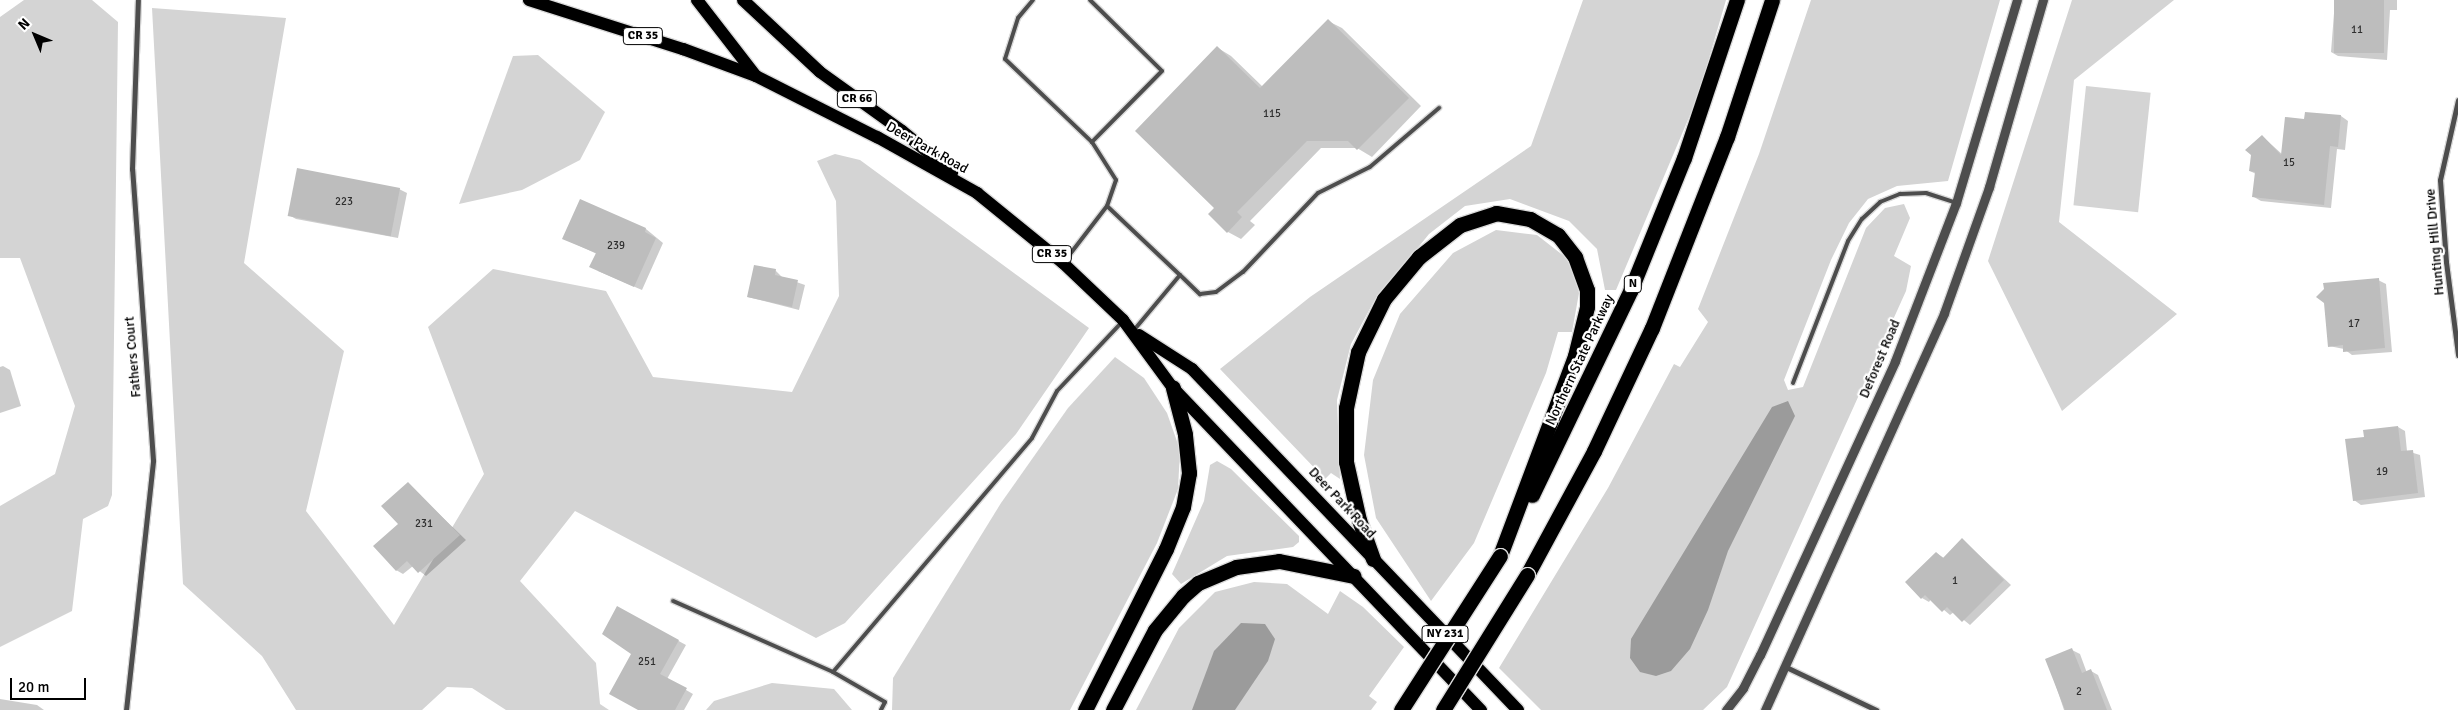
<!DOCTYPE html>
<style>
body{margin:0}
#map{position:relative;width:2458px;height:710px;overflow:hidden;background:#fff;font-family:Signika,sans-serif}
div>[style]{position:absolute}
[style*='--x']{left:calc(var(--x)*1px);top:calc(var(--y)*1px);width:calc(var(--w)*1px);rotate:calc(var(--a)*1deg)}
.green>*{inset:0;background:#d4d4d4;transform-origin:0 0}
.water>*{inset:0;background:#9b9b9b}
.shadow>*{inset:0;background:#0003}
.building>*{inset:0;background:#bdbdbd;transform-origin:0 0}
.roads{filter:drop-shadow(1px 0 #dbdbdb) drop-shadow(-1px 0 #dbdbdb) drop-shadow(0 1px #dbdbdb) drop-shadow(0 -1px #dbdbdb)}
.service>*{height:4px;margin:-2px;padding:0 2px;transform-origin:2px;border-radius:2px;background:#4d4d4d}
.minor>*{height:5px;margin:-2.5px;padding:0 2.5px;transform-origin:2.5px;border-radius:2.5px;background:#4d4d4d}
.tertiary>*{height:9px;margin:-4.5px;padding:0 4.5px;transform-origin:4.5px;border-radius:4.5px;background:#4d4d4d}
.primary>*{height:12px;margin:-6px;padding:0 6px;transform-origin:6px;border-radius:6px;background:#000}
.motorway>*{height:15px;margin:-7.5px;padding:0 7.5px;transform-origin:7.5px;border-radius:7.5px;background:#000}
.bridges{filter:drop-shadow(1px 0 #dbdbdb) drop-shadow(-1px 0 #dbdbdb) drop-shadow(0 1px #dbdbdb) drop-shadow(0 -1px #dbdbdb)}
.motorway-bridge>*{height:15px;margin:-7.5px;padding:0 7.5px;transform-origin:7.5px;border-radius:7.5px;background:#000}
span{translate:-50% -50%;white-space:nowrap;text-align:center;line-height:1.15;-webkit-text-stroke:4.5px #fff;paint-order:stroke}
.number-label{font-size:11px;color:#2f2f2f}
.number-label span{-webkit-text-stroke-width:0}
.shield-label span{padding:1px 4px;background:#fff;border:1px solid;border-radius:4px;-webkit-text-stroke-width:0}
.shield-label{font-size:12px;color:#000;font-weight:700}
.street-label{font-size:14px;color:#000}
.north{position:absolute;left:10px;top:10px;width:50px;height:50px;-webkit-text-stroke:4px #fff;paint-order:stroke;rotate:315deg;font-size:14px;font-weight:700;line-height:20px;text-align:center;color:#000}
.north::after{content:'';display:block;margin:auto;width:18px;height:22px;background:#000;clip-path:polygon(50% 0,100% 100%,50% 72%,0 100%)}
.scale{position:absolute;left:10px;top:678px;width:76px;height:22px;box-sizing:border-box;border:2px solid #000;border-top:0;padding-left:6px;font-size:15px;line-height:18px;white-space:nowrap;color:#000;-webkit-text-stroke:4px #fff;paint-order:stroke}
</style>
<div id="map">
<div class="green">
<div style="clip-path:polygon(24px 0,92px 0,118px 22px,112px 495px,108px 506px,83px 519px,72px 611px,0 647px,0 506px,55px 474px,75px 406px,20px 258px,0 258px,0 17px)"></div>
<div style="clip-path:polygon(1583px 0,1726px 0,1698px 96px,1616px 290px,1605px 290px,1597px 249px,1569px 221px,1510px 199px,1465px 206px,1429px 234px,1373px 303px,1351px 344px,1337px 400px,1340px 479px,1331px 473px,1325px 479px,1220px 369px,1310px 297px,1531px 146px)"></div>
<div style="clip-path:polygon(1811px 0,2000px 0,1948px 181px,1897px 186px,1868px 199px,1849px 223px,1831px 260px,1784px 380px,1788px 390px,1803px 387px,1866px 228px,1885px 208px,1904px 204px,1910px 218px,1894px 256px,1911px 266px,1906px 291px,1727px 687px,1703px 710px,1541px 710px,1499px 668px,1608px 488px,1674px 364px,1680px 367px,1708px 322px,1698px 309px,1759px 154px)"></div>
<div style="clip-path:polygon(2072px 0,2174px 0,2074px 80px,2059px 222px,2177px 314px,2062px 411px,1988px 261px)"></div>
<div style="clip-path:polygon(152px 8px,286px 18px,244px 263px,344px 351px,306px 511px,394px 625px,484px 474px,428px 327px,493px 269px,606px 291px,653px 377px,792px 392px,839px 296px,836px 201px,817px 161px,835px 154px,860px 160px,1089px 328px,1016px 434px,845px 623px,816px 638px,575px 511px,520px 581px,596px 663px,600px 704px,609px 710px,506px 710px,472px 688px,447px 687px,422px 710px,296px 710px,262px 656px,183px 584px)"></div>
<div style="clip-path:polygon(538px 55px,605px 112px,580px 160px,522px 190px,459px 204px,513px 56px)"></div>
<div style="left:2086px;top:86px;width:65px;height:120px;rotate:6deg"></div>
<div style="clip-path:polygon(1496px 230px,1537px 235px,1569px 260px,1579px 293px,1572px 332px,1558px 332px,1546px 373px,1474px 543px,1431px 601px,1376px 518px,1364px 455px,1373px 380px,1400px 314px,1453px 253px)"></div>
<div style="clip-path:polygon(1115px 357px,1144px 378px,1167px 413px,1180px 450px,1178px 489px,1157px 543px,1070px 710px,892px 710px,893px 678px,1001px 503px,1068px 408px)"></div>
<div style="clip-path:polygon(1217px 461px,1231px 469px,1299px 536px,1299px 542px,1293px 547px,1227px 556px,1181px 584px,1172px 574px,1204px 501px,1210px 465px)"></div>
<div style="clip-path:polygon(1254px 582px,1287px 584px,1328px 614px,1340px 591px,1363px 607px,1404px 647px,1369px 696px,1377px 702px,1371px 710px,1136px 710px,1179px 628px,1215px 592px)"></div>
<div style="clip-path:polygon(772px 683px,834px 689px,852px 710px,706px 710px,714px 701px)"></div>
</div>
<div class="water">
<div style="clip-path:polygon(1788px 401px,1795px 416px,1728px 551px,1708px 610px,1690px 649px,1671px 671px,1656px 676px,1640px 672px,1630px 658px,1631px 639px,1772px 407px)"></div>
<div style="clip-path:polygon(1241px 623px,1265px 624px,1275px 639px,1268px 661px,1235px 710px,1192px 710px,1214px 651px)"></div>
</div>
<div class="shadow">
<div style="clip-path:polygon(2335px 0,2397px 0,2397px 10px,2390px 10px,2387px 60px,2338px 56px,2331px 52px)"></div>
<div style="clip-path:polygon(1328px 21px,1342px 28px,1421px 106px,1372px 157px,1357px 148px,1321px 148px,1250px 221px,1255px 225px,1241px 239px,1228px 232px,1215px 208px,1218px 48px,1231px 56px,1263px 87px)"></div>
<div style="clip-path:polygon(2306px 113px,2341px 116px,2348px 121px,2345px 150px,2337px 149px,2331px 208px,2261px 201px,2254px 197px,2256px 174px,2250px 171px,2262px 136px,2283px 155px,2306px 121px)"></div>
<div style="clip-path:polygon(399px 189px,407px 193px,398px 238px,296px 219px,289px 215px)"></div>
<div style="clip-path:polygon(581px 201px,646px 229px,663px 243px,642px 290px,598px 271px,597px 254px,571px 242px)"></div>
<div style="clip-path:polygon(775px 270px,782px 277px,805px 285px,799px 310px,748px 297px)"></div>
<div style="clip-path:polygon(2378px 280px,2386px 284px,2392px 352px,2352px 355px,2344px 349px,2329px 346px,2325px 289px)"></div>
<div style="clip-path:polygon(3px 366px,10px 370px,21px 406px,0 413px,0 367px)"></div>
<div style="clip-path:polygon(2398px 427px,2405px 431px,2407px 451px,2420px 455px,2425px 497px,2361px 505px,2354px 500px,2366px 438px)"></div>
<div style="clip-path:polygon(408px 484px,466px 540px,426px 576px,413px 566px,403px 574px,396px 570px,399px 525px)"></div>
<div style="clip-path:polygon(1963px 540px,2011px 585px,1970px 625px,1954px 612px,1950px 615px,1931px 599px,1929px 602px,1922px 598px,1936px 553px,1944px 558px)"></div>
<div style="clip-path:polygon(618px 608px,686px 645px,667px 679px,693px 694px,684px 710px,640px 710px,633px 654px)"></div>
<div style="clip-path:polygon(2072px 650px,2080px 654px,2087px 673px,2091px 671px,2098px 675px,2112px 710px,2064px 710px,2047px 659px)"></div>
<div style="clip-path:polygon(0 699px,37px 705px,44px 710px,0 710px)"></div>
</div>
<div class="building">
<div style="left:2334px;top:0;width:50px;height:53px"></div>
<div style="clip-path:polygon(1328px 19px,1409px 98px,1357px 150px,1348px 141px,1307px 141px,1237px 212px,1242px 217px,1227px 233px,1208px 214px,1214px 208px,1135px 131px,1217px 46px,1260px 88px)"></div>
<div style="clip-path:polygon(2305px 112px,2341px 115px,2338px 147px,2330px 146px,2324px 205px,2252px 197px,2255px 172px,2249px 171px,2251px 155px,2245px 150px,2262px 135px,2281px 155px,2285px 117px,2304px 119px)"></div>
<div style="left:297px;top:168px;width:105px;height:49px;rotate:11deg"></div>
<div style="clip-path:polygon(580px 199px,646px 228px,645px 232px,656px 238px,634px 287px,589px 267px,596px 253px,562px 239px)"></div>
<div style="clip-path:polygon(754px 265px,776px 269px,775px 275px,798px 280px,792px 307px,747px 297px)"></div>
<div style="clip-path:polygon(2379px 278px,2385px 348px,2343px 352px,2343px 345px,2328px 347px,2324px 303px,2316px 297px,2324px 289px,2323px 283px)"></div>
<div style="clip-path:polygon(2398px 426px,2401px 451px,2413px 450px,2418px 493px,2353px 501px,2345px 439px,2364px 437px,2363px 430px)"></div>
<div style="clip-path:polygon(408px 482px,460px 535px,418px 573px,407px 561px,396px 571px,373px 546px,398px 524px,381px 506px)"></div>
<div style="clip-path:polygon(1962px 538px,2004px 580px,1962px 622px,1947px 607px,1942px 612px,1925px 595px,1921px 599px,1905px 582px,1936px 552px,1943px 558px)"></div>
<div style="clip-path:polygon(617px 606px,679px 640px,660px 674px,687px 688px,675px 710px,638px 710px,609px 694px,631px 654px,602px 634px)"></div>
<div style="clip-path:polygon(2072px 648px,2082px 673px,2091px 669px,2107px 710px,2065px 710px,2045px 659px)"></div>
</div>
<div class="roads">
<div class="service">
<div style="--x:1033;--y:0;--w:23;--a:130"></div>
<div style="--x:1018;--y:18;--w:43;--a:107.6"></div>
<div style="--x:1005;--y:59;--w:120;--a:43.7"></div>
<div style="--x:1092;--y:142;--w:45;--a:57.7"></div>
<div style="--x:1116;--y:180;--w:28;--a:109"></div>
<div style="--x:1107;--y:206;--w:71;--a:127.5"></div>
<div style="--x:1090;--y:0;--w:101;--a:44.6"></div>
<div style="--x:1162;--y:71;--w:100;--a:134.6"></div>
<div style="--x:1107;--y:206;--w:100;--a:43.4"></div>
<div style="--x:1180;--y:275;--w:72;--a:129.9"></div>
<div style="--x:1180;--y:275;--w:28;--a:44"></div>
<div style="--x:1200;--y:294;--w:16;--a:-7"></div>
<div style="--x:1216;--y:292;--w:34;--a:-37"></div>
<div style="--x:1243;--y:272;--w:109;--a:-46.5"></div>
<div style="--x:1318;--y:193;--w:58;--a:-26.6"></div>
<div style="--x:1370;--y:167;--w:91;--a:-40.5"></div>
<div style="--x:1793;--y:383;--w:152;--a:-68.8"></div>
<div style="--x:1848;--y:241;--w:26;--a:-58"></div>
<div style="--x:1862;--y:219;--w:25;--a:-43"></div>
<div style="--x:1880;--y:202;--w:22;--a:-22"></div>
<div style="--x:1900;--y:194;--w:26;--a:-2"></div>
<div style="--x:1926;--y:193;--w:32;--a:18"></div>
<div style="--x:673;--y:601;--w:175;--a:23.9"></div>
<div style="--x:833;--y:672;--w:307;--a:-49.6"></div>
<div style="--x:1032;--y:438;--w:53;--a:-62"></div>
<div style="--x:1057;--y:391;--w:95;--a:-46.7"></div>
<div style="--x:833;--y:672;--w:60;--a:30"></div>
<div style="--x:885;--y:702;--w:9;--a:117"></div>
</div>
<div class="minor">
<div style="--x:2458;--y:100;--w:82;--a:102.7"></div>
<div style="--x:2440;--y:180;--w:82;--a:85.8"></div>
<div style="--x:2446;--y:262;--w:94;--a:82.6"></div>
<div style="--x:1786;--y:667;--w:100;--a:25.5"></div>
<div style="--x:126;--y:710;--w:251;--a:-83.8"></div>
<div style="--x:153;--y:460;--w:292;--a:-94.1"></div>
<div style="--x:132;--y:169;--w:169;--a:-88"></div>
</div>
<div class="tertiary">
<div style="--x:1726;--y:710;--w:28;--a:-52"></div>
<div style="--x:1743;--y:688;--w:37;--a:-63"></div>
<div style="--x:1760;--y:655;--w:324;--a:-65.3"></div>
<div style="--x:1895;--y:361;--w:169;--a:-68.9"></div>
<div style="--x:1956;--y:203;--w:212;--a:-73.3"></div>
<div style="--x:1765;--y:710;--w:435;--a:-65.7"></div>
<div style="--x:1944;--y:313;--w:134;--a:-70.3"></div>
<div style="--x:1989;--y:187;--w:195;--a:-73.9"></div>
</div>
<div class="primary">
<div style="--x:529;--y:0;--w:162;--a:17.7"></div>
<div style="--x:683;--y:49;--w:78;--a:20.3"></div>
<div style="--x:756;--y:76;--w:136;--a:26.8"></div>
<div style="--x:877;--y:137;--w:115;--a:29.2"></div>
<div style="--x:977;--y:193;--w:111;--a:39.1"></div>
<div style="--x:1063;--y:263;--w:83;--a:43.5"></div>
<div style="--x:1123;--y:320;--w:84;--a:53.7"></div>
<div style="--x:1173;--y:388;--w:446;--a:46.3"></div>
<div style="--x:697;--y:0;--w:96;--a:52.2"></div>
<div style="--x:743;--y:0;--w:105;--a:43.1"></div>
<div style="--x:820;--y:72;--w:101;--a:35.7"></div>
<div style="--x:902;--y:131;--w:65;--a:39.4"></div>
<div style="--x:1139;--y:335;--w:63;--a:32.7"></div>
<div style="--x:1192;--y:369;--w:472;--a:46.3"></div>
</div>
<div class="motorway">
<div style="--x:1532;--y:495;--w:229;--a:-64.3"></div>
<div style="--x:1631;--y:289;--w:141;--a:-68"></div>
<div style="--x:1684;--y:158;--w:167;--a:-71.5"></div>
<div style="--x:1373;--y:559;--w:41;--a:-109.7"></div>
<div style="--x:1359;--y:520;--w:59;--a:-102.6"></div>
<div style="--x:1346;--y:462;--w:54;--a:-90"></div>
<div style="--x:1346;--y:408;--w:57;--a:-77.9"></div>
<div style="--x:1358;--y:352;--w:59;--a:-63.9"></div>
<div style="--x:1384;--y:299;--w:55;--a:-50.2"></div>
<div style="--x:1419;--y:257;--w:52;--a:-38"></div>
<div style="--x:1460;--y:225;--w:38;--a:-18"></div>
<div style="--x:1496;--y:213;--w:35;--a:10"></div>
<div style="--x:1530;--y:219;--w:32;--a:30"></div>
<div style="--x:1558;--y:235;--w:28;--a:52"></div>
<div style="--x:1575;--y:257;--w:35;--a:70"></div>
<div style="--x:1587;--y:290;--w:17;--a:90"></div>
<div style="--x:1587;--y:307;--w:50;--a:103.8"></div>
<div style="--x:1575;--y:356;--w:214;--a:110.6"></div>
<div style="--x:1527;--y:575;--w:141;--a:-61.6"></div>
<div style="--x:1594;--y:451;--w:136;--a:-64.8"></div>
<div style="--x:1652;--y:328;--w:205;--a:-68.6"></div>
<div style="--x:1727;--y:137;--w:144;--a:-71.8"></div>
<div style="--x:1085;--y:710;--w:180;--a:-63.3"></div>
<div style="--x:1166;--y:549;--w:45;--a:-68"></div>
<div style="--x:1183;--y:507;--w:35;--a:-80"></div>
<div style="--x:1189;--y:473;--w:39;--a:-96"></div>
<div style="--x:1185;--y:434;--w:48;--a:-104.6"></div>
<div style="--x:1113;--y:710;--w:90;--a:-62.3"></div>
<div style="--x:1155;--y:630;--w:44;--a:-50.5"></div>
<div style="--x:1183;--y:596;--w:20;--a:-41"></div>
<div style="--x:1198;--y:583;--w:41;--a:-22.8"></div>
<div style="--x:1236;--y:567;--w:43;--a:-7.9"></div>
<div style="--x:1279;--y:561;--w:76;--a:11.3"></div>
</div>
</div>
<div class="bridges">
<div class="motorway-bridge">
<div style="--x:1401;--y:710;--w:183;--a:-57.3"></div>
<div style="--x:1443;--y:710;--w:159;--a:-58.1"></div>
</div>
</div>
<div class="number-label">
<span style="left:2357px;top:30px">11</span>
<span style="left:1272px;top:114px">115</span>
<span style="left:2289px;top:163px">15</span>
<span style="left:344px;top:202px">223</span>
<span style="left:616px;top:246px">239</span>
<span style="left:2354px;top:324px">17</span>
<span style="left:2382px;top:472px">19</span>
<span style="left:424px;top:524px">231</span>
<span style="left:1955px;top:581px">1</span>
<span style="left:647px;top:662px">251</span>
<span style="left:2079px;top:692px">2</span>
</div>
<div class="shield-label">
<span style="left:643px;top:36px">CR 35</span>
<span style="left:857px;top:99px">CR 66</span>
<span style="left:1052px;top:254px">CR 35</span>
<span style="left:1633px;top:284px">N</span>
<span style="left:1445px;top:634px">NY 231</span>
</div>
<div class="street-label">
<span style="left:927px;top:148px;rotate:29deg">Deer Park Road</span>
<span style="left:2435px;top:242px;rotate:-95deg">Hunting Hill Drive</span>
<span style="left:133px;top:357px;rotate:-95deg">Fathers Court</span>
<span style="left:1880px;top:359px;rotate:-67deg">Deforest Road</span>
<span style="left:1580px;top:360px;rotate:-65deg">Northern State Parkway</span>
<span style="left:1342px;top:503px;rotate:47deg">Deer Park Road</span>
</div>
<div class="north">N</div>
<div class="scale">20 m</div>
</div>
